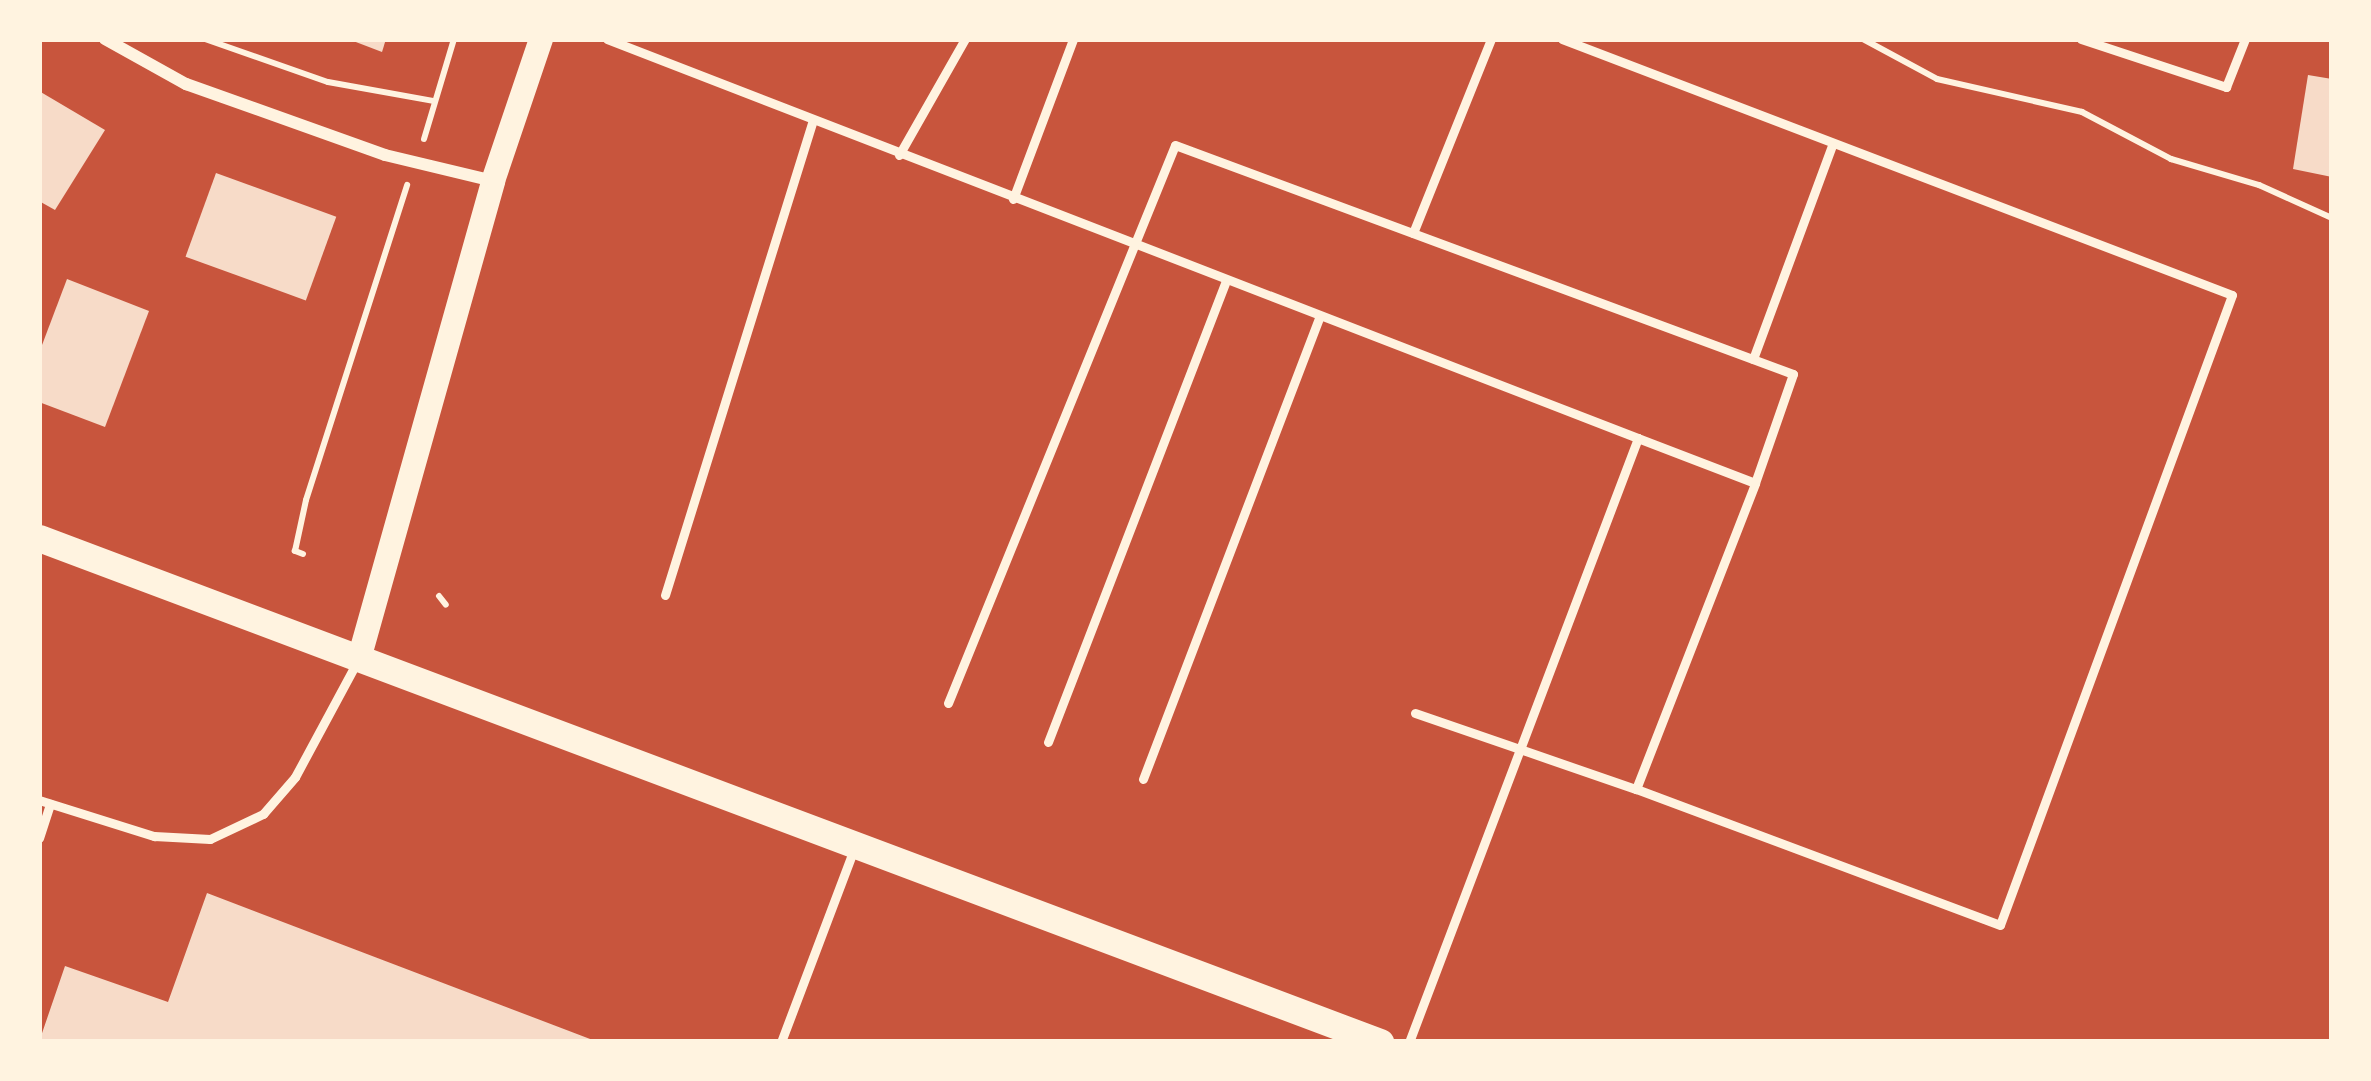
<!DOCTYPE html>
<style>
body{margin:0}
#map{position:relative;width:2371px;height:1081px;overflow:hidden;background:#c8553d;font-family:Poppins,sans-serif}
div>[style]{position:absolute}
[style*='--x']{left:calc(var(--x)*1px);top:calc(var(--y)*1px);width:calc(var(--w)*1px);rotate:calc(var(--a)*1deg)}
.building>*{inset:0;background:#f7dbc8;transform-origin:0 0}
.path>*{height:6px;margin:-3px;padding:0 3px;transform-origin:3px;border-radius:3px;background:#fff3e0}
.service>*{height:9px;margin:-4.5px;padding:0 4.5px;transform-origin:4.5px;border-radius:4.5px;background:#fff3e0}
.minor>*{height:12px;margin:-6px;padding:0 6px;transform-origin:6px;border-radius:6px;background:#fff3e0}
.secondary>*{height:24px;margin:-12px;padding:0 12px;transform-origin:12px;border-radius:12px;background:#fff3e0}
.primary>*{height:27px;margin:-13.5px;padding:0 13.5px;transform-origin:13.5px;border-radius:13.5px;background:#fff3e0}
span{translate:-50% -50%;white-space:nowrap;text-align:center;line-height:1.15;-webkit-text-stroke:9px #fff3e0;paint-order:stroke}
.frame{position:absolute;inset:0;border:42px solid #fff3e0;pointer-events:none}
</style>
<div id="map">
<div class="building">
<div style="clip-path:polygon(348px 39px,386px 39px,382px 52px)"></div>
<div style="clip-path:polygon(2308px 75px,2332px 79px,2332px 177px,2293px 169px)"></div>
<div style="clip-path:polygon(39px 91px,105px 130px,55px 210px,39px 201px)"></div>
<div style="left:216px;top:173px;width:128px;height:89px;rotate:20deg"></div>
<div style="clip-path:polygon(67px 279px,149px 311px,105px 427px,39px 402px,39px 353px)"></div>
<div style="clip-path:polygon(207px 893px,598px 1042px,39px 1042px,65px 966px,168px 1002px)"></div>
</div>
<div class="path">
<div style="--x:205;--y:39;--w:130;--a:19.3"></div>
<div style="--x:328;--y:82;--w:108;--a:10.2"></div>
<div style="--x:1863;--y:39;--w:84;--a:28.4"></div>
<div style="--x:1937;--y:79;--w:149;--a:12.8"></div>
<div style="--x:2082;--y:112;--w:101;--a:27.8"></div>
<div style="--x:2171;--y:159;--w:92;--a:16.5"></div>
<div style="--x:2259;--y:185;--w:80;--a:24.3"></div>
<div style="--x:424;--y:139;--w:104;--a:-73.3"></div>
<div style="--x:303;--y:554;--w:9;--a:-159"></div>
<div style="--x:295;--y:551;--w:52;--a:-77.8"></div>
<div style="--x:306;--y:500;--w:331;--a:-72.2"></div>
<div style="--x:439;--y:596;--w:11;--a:52"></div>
</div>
<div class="service">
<div style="--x:607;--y:39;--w:1106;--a:21.16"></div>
<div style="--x:1638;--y:438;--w:646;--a:110.76"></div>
<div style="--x:1562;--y:39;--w:717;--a:20.91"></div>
<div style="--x:2232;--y:295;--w:671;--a:110.22"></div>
<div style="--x:2000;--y:925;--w:389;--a:-159.5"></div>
<div style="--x:2081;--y:39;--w:153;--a:18.3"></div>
<div style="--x:2226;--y:87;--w:52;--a:-68.4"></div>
<div style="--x:899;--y:155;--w:133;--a:-60.4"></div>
<div style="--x:1013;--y:199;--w:171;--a:-69.4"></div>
<div style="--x:1413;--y:233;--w:209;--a:-68.1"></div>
<div style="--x:1753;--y:359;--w:230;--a:-69.7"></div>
<div style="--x:665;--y:595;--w:495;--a:-72.7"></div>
<div style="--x:948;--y:703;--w:602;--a:-67.86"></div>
<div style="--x:1175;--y:145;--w:659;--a:20.33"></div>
<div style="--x:1793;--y:374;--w:115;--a:109.2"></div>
<div style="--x:1415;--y:713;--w:234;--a:19"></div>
<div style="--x:1636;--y:789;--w:328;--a:-68.7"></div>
<div style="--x:1755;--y:483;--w:125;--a:-159"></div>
<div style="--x:1048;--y:742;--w:495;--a:-68.9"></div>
<div style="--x:1143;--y:779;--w:496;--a:-69.1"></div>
<div style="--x:39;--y:800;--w:121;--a:17.4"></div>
<div style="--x:154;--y:836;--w:56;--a:3.1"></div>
<div style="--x:210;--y:839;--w:59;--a:-25.3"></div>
<div style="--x:263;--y:814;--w:49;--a:-49.1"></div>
<div style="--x:295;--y:777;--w:131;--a:-61.7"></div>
<div style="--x:39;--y:838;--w:36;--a:-72"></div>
<div style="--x:781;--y:1042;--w:206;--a:-69.3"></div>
</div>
<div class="minor">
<div style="--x:105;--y:39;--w:93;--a:29.1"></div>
<div style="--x:186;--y:84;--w:211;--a:19.6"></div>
<div style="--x:385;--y:155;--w:111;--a:13.5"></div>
</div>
<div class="secondary">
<div style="--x:359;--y:659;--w:496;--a:-74.3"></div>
<div style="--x:493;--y:181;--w:150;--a:-71.3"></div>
</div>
<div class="primary">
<div style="--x:39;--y:538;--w:1433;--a:20.6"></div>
</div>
<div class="frame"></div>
</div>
